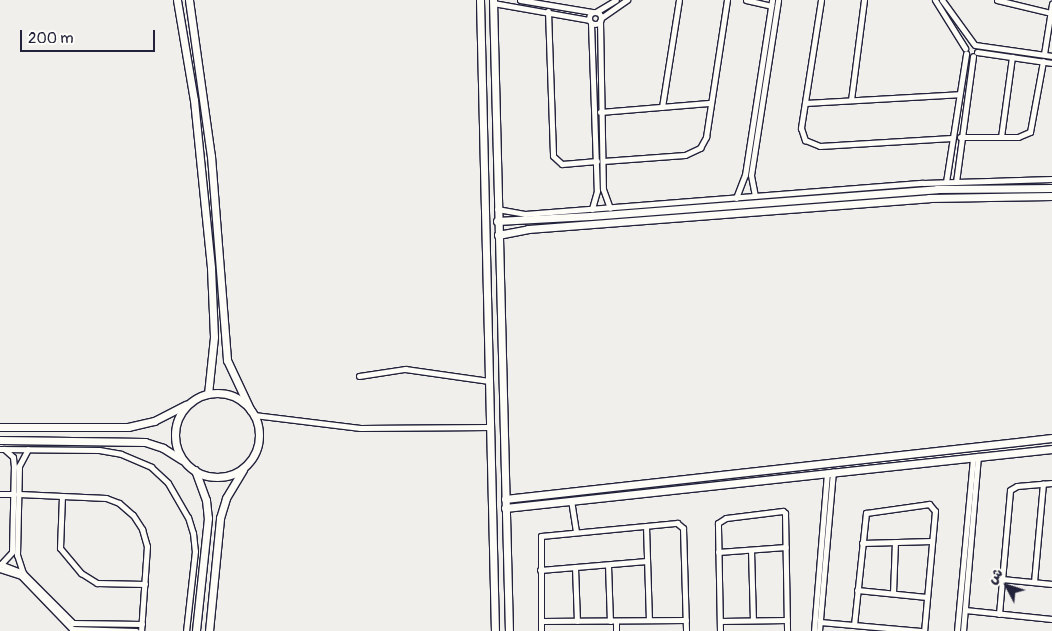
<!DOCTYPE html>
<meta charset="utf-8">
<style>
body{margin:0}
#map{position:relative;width:1052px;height:631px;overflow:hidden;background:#f0efec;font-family:Pangolin,"Playpen Sans Arabic",sans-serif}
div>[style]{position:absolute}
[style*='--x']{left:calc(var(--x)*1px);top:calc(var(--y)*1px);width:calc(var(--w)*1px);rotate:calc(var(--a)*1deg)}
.roads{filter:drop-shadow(1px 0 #22223b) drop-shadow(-1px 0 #22223b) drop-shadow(0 1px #22223b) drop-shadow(0 -1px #22223b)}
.street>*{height:5px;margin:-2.5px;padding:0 2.5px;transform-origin:2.5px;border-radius:2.5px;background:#fdfcf7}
.street>.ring{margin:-2.5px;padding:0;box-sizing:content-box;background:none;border:5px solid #fdfcf7;border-radius:50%}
.secondary>*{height:7px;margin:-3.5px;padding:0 3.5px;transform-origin:3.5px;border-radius:3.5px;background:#fdfcf7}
.secondary>.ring{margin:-3.5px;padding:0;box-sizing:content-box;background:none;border:7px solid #fdfcf7;border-radius:50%}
span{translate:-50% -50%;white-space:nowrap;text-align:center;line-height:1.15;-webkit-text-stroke:5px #fdfcf7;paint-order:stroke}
.north{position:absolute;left:982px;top:561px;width:50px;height:50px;-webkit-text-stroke:4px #fdfcf7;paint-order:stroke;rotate:310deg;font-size:14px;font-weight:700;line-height:20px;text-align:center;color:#22223b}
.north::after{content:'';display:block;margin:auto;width:18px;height:22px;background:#22223b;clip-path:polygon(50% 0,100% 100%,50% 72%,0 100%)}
.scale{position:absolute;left:20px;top:30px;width:135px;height:22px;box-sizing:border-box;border:2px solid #22223b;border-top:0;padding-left:6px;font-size:15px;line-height:18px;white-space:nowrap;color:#22223b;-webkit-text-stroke:4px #fdfcf7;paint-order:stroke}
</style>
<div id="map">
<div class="roads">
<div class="street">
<div style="--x:520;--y:0;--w:73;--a:9.5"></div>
<div style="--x:746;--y:0;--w:26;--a:13"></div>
<div style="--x:821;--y:0;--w:130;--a:98.9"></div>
<div style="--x:801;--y:128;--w:13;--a:72"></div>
<div style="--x:805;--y:140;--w:16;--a:22"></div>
<div style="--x:820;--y:146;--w:132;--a:-3.5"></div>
<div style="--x:935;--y:0;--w:57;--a:58"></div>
<div style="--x:942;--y:0;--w:54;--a:54"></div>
<div style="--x:997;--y:0;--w:56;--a:13.5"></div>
<div style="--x:493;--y:3;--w:97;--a:10"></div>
<div style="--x:548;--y:11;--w:145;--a:88"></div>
<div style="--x:553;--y:156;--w:12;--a:42"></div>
<div style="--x:562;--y:164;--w:35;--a:-5"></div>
<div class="ring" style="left:589px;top:12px;width:7px;height:7px"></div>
<div style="--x:596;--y:12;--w:23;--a:-31"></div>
<div style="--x:601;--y:18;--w:32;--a:-35"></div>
<div style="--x:600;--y:21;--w:168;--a:89"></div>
<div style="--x:603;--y:189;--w:20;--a:70"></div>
<div style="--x:591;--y:23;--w:168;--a:88"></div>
<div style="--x:597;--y:191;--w:19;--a:106"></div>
<div style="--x:975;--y:45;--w:78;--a:8.1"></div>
<div style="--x:977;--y:52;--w:76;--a:8.3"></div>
<div style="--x:1044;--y:54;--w:51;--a:-80.9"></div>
<div style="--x:851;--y:100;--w:101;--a:-82.6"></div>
<div style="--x:805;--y:103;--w:154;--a:-3.3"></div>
<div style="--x:662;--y:107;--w:108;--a:-81"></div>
<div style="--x:600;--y:112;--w:109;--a:-4.7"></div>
<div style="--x:960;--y:137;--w:58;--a:0"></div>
<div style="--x:1018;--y:137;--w:13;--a:-23"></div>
<div style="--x:1030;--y:132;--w:72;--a:-79.6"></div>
<div style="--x:1001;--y:137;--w:81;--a:-82.2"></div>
<div style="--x:603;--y:161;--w:82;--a:-4.2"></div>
<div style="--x:685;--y:155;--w:17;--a:-25"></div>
<div style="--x:700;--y:148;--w:13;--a:-61"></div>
<div style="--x:706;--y:137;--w:139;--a:-81.3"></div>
<div style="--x:946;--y:182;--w:130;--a:-81.1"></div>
<div style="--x:956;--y:182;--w:127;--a:-82.3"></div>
<div style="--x:755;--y:196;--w:21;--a:-101"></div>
<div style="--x:751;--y:175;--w:177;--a:-81.2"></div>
<div style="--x:736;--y:198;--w:25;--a:-69"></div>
<div style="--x:745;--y:175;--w:177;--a:-81.2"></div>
<div style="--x:497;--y:209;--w:28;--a:10"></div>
<div style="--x:525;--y:214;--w:399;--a:-4.5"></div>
<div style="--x:923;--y:183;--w:129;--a:-1.8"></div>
<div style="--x:359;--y:376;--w:47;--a:-8.7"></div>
<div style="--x:405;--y:369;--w:85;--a:8.1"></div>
<div style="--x:254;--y:415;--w:107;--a:7"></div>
<div style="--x:360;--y:428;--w:130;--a:-0.4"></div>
<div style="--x:0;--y:449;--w:99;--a:0.6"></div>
<div style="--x:99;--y:450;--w:22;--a:10"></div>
<div style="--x:121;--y:454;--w:33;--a:23"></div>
<div style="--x:151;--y:467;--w:23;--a:43"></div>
<div style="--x:168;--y:483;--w:39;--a:60"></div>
<div style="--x:188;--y:517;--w:17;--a:73"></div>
<div style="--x:193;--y:533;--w:18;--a:84"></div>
<div style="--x:195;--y:551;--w:81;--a:96.4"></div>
<div style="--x:0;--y:494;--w:14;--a:0"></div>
<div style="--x:19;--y:494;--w:87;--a:2.6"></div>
<div style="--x:106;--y:498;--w:14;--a:21"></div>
<div style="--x:119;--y:503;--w:18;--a:41"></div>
<div style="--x:133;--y:515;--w:17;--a:57"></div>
<div style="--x:142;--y:529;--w:18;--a:74"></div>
<div style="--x:147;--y:546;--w:85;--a:94"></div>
<div style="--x:62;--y:496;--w:52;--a:92.2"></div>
<div style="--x:60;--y:548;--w:33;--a:50"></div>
<div style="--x:81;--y:573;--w:19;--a:32"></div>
<div style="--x:97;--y:583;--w:48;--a:1.2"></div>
<div style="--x:571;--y:500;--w:31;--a:81"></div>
<div style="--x:646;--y:526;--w:94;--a:88.2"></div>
<div style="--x:862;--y:543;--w:70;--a:-1.6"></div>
<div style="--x:751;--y:550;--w:70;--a:88.4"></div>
<div style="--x:718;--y:552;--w:68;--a:-4.2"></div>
<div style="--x:0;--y:564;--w:25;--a:21"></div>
<div style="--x:23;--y:573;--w:71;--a:45"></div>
<div style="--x:73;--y:623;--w:69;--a:0.8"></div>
<div style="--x:1;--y:564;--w:16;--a:-47"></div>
<div style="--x:12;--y:552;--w:85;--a:-88.7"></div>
<div style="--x:14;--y:467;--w:10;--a:-96"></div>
<div style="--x:13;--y:457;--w:12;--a:-138"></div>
<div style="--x:608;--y:565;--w:56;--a:88"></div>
<div style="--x:575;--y:567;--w:54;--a:87.9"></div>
<div style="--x:0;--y:569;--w:22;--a:18"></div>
<div style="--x:21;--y:576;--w:74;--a:46.1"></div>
<div style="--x:72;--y:629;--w:64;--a:1.8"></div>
<div style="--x:540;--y:570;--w:107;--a:-4.8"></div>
<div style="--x:23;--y:573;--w:19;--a:-108"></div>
<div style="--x:17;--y:555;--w:89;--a:-88.7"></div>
<div style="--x:19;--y:466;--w:19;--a:-62"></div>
<div style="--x:1002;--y:579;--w:50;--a:5.7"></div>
<div style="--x:1034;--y:582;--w:99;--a:-84.8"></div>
<div style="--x:857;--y:590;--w:70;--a:5.7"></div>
<div style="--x:893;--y:593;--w:51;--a:-87.8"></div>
<div style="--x:965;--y:610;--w:87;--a:5.9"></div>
<div style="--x:999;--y:614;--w:124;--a:-84.9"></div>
<div style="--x:1010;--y:490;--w:8;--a:-30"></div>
<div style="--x:1017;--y:486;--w:35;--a:-5"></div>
<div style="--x:541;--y:621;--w:145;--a:-0.4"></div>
<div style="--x:616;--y:621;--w:10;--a:90"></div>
<div style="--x:720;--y:621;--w:67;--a:-0.9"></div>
<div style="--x:820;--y:622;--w:101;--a:5.1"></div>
<div style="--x:854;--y:625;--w:113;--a:-83.9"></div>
<div style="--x:866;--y:513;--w:64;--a:-8.1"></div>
<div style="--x:929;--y:504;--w:9;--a:49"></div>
<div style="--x:935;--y:511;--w:121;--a:95.2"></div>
<div style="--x:541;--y:631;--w:95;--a:-90"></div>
<div style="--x:541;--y:536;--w:137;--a:-5.5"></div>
<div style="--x:677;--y:523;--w:8;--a:40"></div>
<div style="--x:683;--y:528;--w:103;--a:88.3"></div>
<div style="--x:720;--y:631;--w:108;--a:-91.1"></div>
<div style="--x:718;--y:523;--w:9;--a:-32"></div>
<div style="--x:726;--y:518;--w:57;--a:-7"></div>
<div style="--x:783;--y:511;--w:3;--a:45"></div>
<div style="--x:785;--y:513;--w:118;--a:89"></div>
<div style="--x:814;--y:631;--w:159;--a:-85.3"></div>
<div style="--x:819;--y:631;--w:160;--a:-85"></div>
<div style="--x:957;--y:631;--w:175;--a:-84.7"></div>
<div style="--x:963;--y:631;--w:176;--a:-85.1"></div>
</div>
<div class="secondary">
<div style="--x:177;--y:0;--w:101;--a:80.4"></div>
<div style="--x:194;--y:100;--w:169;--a:84.2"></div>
<div style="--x:211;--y:268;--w:69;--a:87.5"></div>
<div style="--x:214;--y:337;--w:57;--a:96"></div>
<div style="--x:189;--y:0;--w:158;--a:82"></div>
<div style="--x:211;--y:156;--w:205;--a:85.5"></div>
<div style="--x:227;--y:360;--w:56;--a:64.8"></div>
<div style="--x:480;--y:0;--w:631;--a:88.64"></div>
<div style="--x:493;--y:0;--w:631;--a:88.55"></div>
<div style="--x:497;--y:221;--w:93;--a:-3.1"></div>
<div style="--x:590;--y:216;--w:348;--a:-4.4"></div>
<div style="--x:937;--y:189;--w:115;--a:-0.5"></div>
<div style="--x:498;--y:235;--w:31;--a:-11"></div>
<div style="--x:528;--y:229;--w:402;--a:-4.4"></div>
<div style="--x:929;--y:198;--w:123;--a:-0.9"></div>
<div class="ring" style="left:175px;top:393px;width:77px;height:77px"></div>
<div style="--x:0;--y:427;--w:128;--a:0"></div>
<div style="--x:128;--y:427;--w:27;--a:-13"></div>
<div style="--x:154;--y:421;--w:36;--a:-27"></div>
<div style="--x:0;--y:440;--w:145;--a:0.8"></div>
<div style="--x:145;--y:442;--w:19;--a:18"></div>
<div style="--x:163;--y:448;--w:22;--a:32"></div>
<div style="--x:195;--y:470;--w:32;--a:70"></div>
<div style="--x:206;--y:500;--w:18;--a:84"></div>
<div style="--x:208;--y:518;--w:114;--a:96.1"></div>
<div style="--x:505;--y:499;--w:550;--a:-6.36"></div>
<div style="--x:505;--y:508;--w:550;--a:-6.16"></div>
<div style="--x:209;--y:631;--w:114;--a:-84.4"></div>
<div style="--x:220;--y:518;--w:21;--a:-73"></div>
<div style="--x:226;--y:498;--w:33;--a:-59"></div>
</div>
</div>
<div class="north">ش</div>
<div class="scale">200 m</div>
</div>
